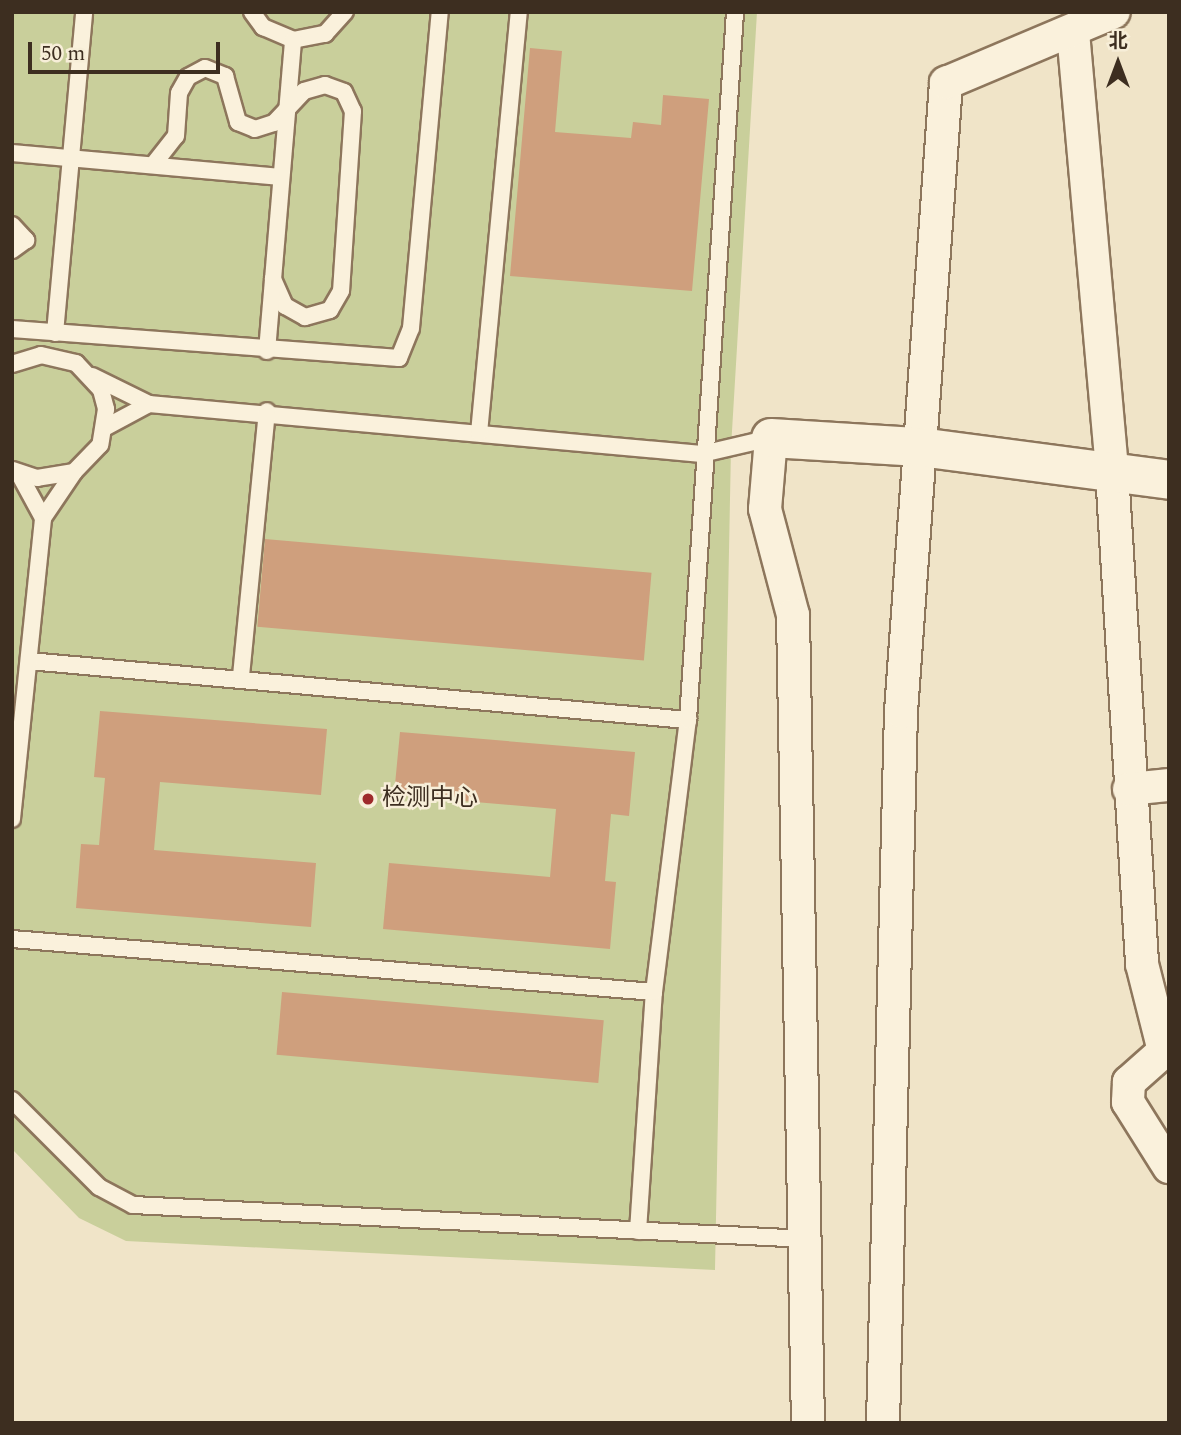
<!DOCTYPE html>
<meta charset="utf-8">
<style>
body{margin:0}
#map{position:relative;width:1181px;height:1435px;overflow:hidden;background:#f0e4c8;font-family:Spectral,"Noto Sans SC",serif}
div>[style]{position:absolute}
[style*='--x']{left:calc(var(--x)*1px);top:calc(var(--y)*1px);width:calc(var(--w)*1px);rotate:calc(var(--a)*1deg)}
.green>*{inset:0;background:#c9cf9b}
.building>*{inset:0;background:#cf9f7d;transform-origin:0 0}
.roads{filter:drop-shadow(2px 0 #8d765c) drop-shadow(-2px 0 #8d765c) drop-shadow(0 2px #8d765c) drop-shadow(0 -2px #8d765c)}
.service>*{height:16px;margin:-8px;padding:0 8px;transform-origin:8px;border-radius:8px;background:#faf1dc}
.minor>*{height:32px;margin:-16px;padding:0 16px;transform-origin:16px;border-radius:16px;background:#faf1dc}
.tertiary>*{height:38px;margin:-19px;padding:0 19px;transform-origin:19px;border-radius:19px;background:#faf1dc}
.dots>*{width:19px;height:19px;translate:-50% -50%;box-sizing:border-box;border:4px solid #f7eed8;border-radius:50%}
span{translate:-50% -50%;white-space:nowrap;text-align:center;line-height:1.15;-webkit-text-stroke:5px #f7eed8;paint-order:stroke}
.poi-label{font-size:24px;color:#3d2e20}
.left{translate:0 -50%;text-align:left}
.frame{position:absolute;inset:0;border:14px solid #3d2e20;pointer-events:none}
.north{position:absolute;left:1083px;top:28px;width:70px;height:70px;-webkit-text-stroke:5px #f7eed8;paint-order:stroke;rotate:0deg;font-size:19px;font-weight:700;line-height:28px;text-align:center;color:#3d2e20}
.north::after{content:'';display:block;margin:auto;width:24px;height:32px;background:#3d2e20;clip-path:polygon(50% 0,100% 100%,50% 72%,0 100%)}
.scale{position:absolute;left:28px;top:42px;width:192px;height:32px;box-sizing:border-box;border:4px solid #3d2e20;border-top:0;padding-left:9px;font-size:21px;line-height:24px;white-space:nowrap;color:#3d2e20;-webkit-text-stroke:5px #f7eed8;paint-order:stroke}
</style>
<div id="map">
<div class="green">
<div style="clip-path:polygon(12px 12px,757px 12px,731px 448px,715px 1270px,126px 1241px,79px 1218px,12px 1149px)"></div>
</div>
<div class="building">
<div style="clip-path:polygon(530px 48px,562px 51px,555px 132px,631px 138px,633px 122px,661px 125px,663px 95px,709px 99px,692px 291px,510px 276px)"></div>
<div style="left:265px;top:539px;width:388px;height:88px;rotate:5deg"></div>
<div style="clip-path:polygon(100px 711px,327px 729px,321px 795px,160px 782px,154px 850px,316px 863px,311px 927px,76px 908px,81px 844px,99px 845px,105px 778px,94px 777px)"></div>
<div style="clip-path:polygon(400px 732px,635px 752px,629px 816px,611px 814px,605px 881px,616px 882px,610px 949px,383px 929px,389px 863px,550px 877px,556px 809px,394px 795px)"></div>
<div style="left:282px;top:992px;width:323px;height:63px;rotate:5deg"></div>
</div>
<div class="roads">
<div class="service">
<div style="--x:252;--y:12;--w:19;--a:54"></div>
<div style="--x:263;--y:27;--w:33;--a:23"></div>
<div style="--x:293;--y:40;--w:33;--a:-11"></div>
<div style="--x:325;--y:34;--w:30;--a:-48"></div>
<div style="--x:12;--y:153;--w:270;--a:5.1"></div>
<div style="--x:153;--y:165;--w:37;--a:-52"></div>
<div style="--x:176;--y:136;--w:43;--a:-86"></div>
<div style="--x:179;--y:93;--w:18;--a:-61"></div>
<div style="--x:188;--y:77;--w:19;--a:-28"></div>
<div style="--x:205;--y:68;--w:22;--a:22"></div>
<div style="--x:225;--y:76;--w:48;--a:74.2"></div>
<div style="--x:238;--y:122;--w:18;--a:22"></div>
<div style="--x:255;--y:129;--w:20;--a:-18"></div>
<div style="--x:274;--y:123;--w:44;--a:-46.8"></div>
<div style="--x:304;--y:91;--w:22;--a:-16"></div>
<div style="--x:325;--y:85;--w:20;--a:20"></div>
<div style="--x:344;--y:92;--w:21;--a:65"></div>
<div style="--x:353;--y:111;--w:180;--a:93.8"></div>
<div style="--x:341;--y:291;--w:22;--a:120"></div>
<div style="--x:330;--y:310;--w:26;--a:164"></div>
<div style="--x:305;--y:317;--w:23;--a:-151"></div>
<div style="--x:285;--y:306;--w:30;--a:-114"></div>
<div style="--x:12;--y:225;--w:21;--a:47"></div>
<div style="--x:26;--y:240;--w:17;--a:144"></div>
<div style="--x:12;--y:329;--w:388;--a:4.3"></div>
<div style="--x:399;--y:358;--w:32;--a:-68"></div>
<div style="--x:411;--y:328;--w:317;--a:-84.8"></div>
<div style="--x:55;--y:333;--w:322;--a:-84.8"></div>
<div style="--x:267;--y:351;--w:312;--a:-85.2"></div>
<div style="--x:12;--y:364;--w:30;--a:-17"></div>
<div style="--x:41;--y:355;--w:36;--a:13"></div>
<div style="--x:76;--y:363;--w:37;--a:47"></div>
<div style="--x:101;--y:390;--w:20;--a:75"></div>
<div style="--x:106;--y:409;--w:36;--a:99"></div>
<div style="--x:100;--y:445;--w:37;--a:134"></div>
<div style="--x:74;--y:472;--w:37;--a:171"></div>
<div style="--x:37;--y:478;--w:26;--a:-162"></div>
<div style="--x:92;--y:376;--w:64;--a:26.2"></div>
<div style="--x:149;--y:404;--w:49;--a:151.9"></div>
<div style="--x:149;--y:404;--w:555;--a:5.17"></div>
<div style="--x:702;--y:454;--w:71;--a:-13.1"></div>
<div style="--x:479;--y:433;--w:423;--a:-84.6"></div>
<div style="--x:19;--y:474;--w:50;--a:61.4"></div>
<div style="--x:43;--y:518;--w:55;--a:-56"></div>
<div style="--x:29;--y:661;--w:662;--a:5.12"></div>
<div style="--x:241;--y:676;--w:266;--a:-84.4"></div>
<div style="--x:12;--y:819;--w:303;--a:-84.1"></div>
<div style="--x:12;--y:939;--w:644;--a:4.72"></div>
<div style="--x:12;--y:1100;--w:123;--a:45"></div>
<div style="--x:99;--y:1187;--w:38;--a:28"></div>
<div style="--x:133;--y:1205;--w:674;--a:2.89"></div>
<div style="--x:638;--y:1231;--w:240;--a:-86.2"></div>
<div style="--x:654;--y:992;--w:274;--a:-82.9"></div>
<div style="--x:688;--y:720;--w:710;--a:-86.2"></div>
</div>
<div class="minor">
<div style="--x:1073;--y:32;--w:442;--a:84.9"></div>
<div style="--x:1112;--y:472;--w:493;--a:86.5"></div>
<div style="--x:1142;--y:964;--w:90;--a:75.8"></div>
<div style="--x:1164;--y:1051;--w:47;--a:138.5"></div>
<div style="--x:1129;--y:1082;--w:20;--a:93"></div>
<div style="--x:1128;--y:1102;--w:77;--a:57.8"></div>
<div style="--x:771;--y:438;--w:71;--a:94.8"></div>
<div style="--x:765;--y:509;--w:110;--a:75.2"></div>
<div style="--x:793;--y:615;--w:808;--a:88.94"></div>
<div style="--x:1129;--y:789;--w:40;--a:-5.7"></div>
<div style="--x:883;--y:1423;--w:711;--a:-88.55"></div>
<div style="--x:901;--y:712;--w:631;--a:-85.91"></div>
<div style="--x:946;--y:83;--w:182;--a:-22.9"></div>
</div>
<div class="tertiary">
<div style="--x:771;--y:438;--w:149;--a:3.5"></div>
<div style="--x:920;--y:447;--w:251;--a:7.5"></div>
</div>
</div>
<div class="dots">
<div style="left:368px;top:799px;background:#9e2a2b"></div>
</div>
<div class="poi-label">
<span class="left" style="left:382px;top:799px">检测中心</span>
</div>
<div class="frame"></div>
<div class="north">北</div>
<div class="scale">50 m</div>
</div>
